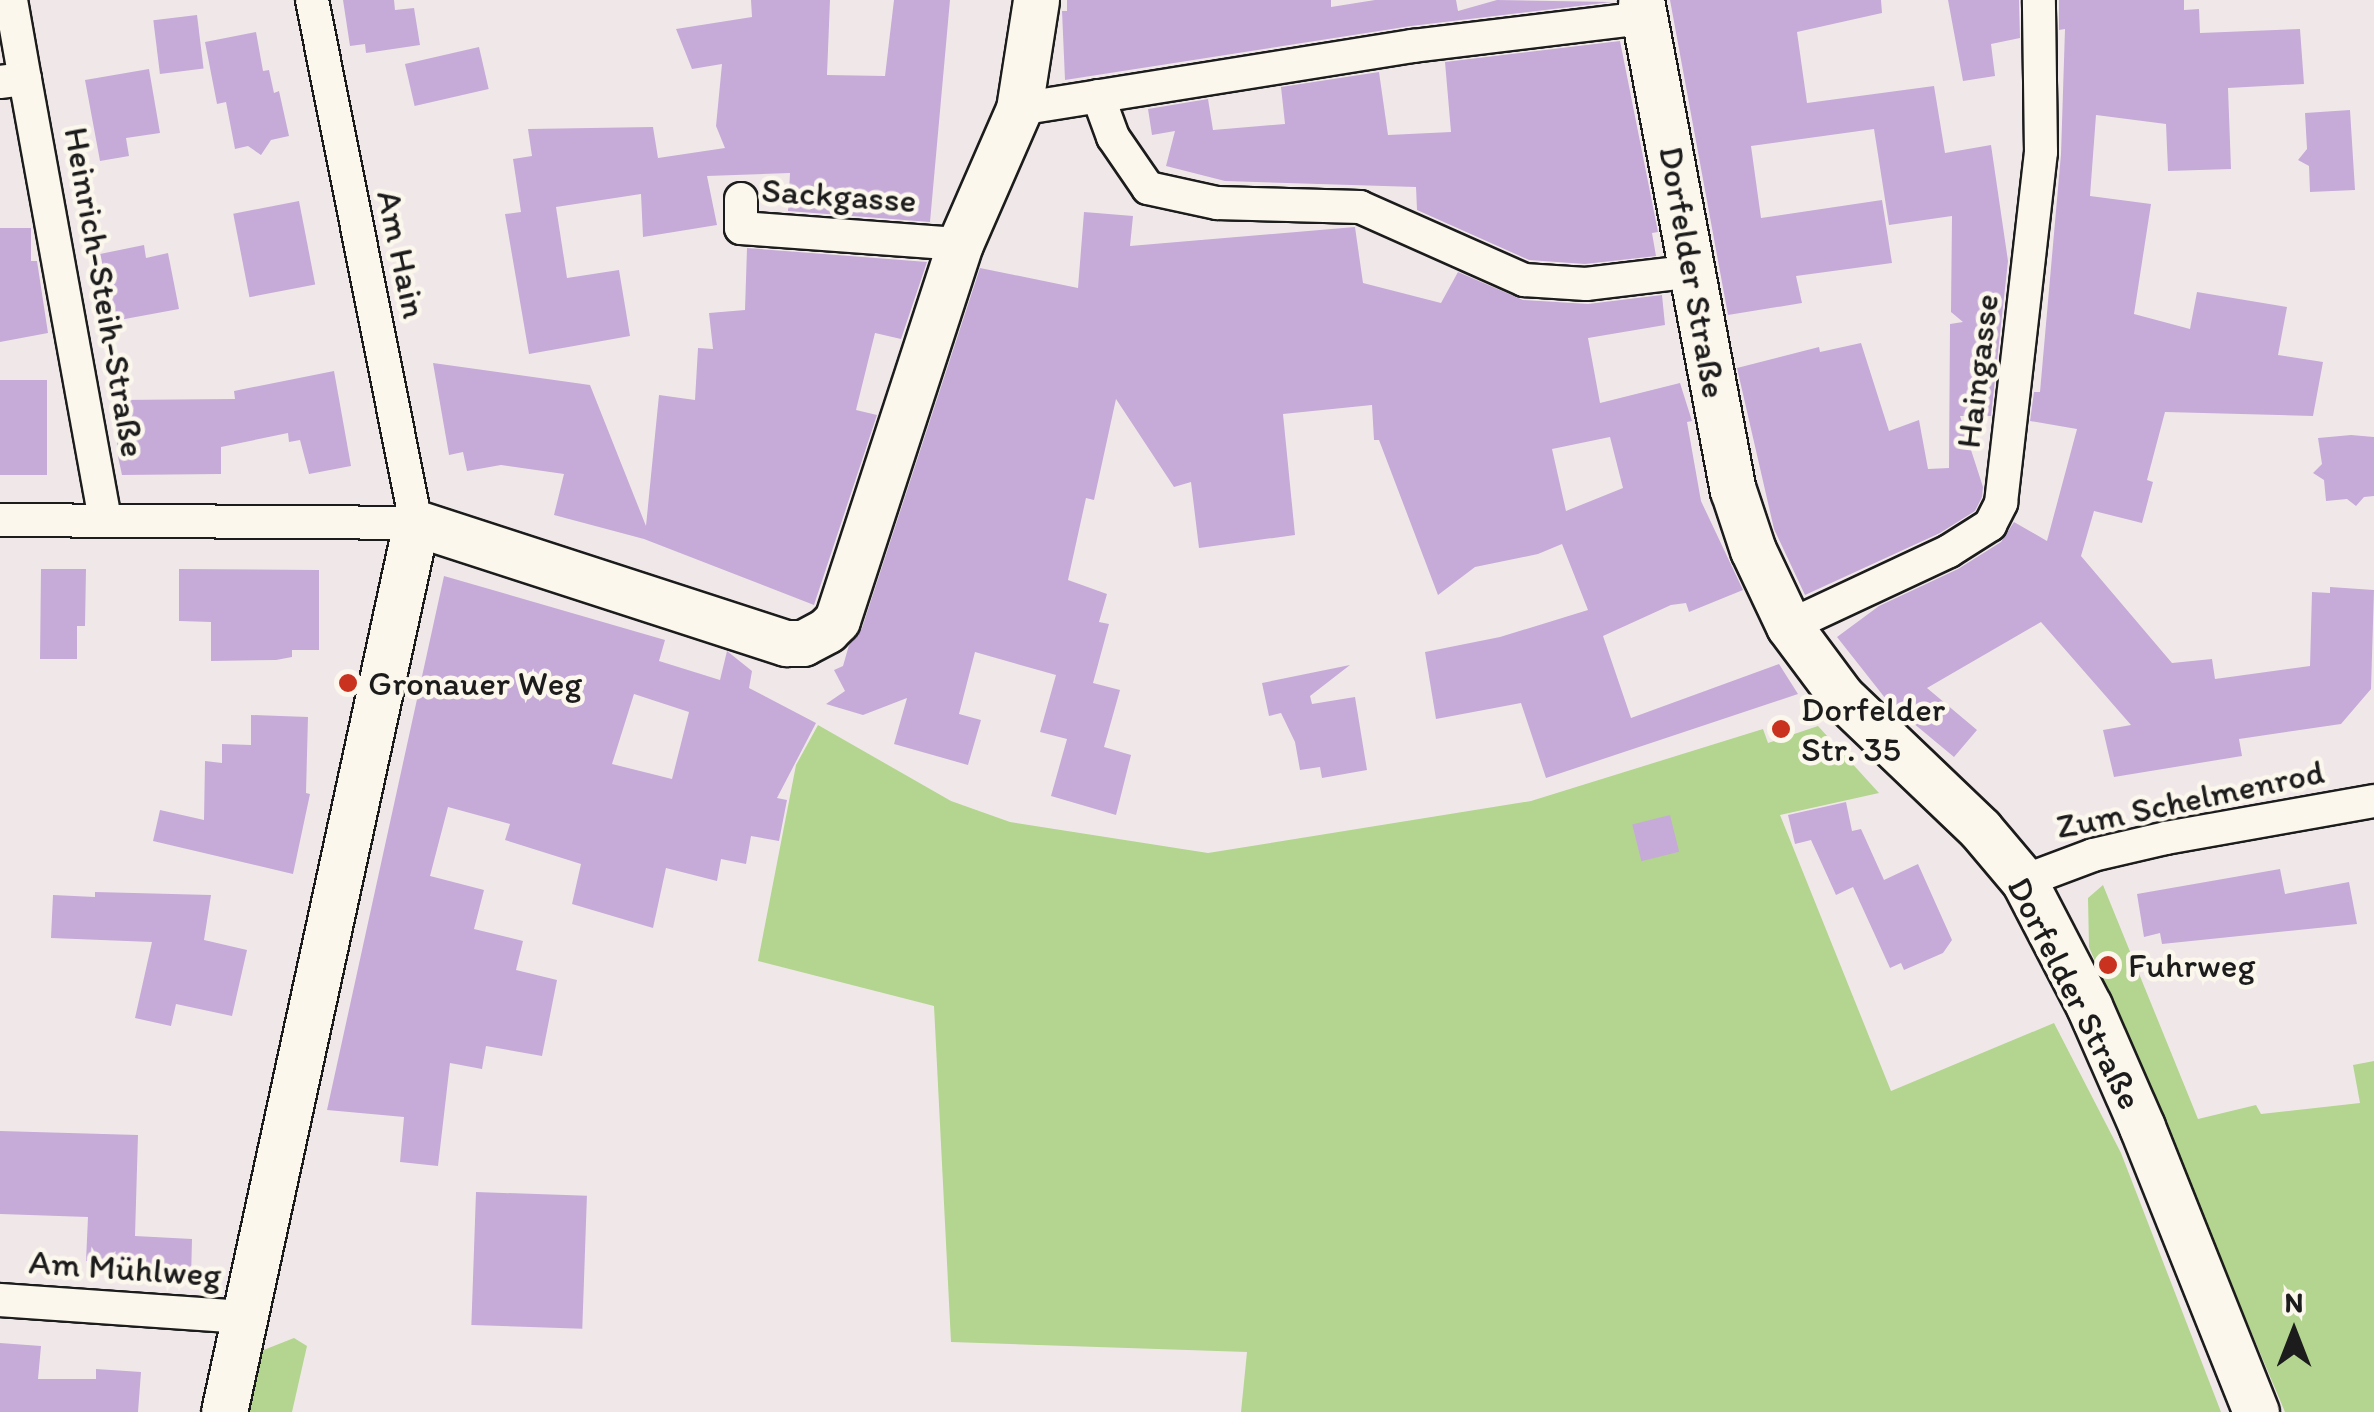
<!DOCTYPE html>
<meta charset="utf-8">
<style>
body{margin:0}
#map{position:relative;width:2374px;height:1412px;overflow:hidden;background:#f0e8e8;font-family:Itim,sans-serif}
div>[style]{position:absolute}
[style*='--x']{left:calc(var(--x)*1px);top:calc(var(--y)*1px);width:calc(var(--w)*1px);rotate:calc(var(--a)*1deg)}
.green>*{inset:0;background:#b3d58f}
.building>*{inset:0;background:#c6abd8;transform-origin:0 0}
.roads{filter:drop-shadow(2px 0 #1c1c1c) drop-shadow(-2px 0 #1c1c1c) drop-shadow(0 2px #1c1c1c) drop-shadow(0 -2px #1c1c1c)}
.street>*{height:32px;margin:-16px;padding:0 16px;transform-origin:16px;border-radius:16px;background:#fbf7ec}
.secondary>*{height:45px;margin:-22.5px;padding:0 22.5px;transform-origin:22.5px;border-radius:22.5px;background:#fbf7ec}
.dots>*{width:28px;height:28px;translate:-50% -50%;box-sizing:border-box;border:5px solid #fbf7ec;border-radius:50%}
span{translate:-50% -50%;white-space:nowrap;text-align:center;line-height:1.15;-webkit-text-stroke:9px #fbf7ec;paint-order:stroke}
.street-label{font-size:35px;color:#1c1c1c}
.poi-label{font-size:35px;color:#1c1c1c}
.left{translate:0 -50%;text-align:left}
.north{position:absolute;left:2244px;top:1282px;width:100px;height:100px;-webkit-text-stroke:8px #fbf7ec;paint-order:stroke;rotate:0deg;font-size:28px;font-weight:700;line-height:40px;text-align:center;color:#1c1c1c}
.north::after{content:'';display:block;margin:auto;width:35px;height:45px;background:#1c1c1c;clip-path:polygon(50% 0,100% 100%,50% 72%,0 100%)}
</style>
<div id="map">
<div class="green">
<div style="clip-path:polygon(818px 725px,951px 801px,1010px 822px,1208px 853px,1531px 801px,1763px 729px,1768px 743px,1818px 726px,1879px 793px,1780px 815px,1891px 1091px,2054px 1023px,2121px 1153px,2221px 1412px,1241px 1412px,1247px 1352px,951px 1342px,934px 1006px,758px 961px,796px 765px)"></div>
<div style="clip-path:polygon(2103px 885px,2198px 1119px,2256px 1105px,2261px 1114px,2360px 1103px,2353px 1065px,2374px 1061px,2374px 1412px,2285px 1412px,2089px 947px,2088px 898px)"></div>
<div style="clip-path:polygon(294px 1338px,307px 1346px,292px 1412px,244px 1412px,256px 1353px)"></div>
</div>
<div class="building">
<div style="clip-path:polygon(343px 0,394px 0,395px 10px,414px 8px,420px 45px,366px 53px,365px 44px,350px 46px)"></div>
<div style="clip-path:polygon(751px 0,830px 0,827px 75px,885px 76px,894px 0,950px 0,930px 222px,788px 211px,790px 173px,707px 176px,717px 225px,643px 237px,641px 194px,556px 207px,567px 278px,619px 270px,630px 336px,529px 354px,505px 214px,521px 212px,513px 159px,532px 156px,528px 129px,653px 127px,658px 158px,725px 148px,716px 126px,722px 64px,692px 69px,676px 29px,752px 17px)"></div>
<div style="clip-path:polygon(1067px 0,1331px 0,1331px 7px,1375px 0,1456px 0,1458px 11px,1497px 0,1612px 2px,1411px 26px,1065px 80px,1062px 11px,1067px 11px)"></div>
<div style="clip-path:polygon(1670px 0,1881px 0,1882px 13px,1797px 32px,1807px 103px,1934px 86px,1945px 153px,1991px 145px,2008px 261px,1991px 416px,1960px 416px,1983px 487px,1982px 497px,1975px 511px,1940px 533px,1805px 595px,1774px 529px,1737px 368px,1819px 347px,1820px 352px,1861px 343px,1889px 431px,1919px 420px,1928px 469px,1949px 468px,1950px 324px,1963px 322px,1951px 312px,1952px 216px,1889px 225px,1874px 129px,1751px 146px,1761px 218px,1882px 200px,1892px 263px,1796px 276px,1802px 303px,1728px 315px)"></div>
<div style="clip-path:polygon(1948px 0,2019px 0,2020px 38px,1991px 44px,1995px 76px,1963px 81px)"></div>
<div style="clip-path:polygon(2059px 0,2184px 0,2184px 10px,2199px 9px,2200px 33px,2300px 29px,2304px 84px,2228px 88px,2231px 169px,2168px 171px,2166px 124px,2096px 115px,2090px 196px,2151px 204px,2134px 314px,2190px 329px,2197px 292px,2287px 307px,2278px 355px,2323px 362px,2313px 416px,2165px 412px,2147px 480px,2153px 482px,2142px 523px,2094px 511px,2081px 556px,2172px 663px,2212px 659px,2215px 679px,2310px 666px,2312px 592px,2330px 593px,2330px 587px,2374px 590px,2371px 689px,2341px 724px,2239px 739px,2242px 756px,2114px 777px,2103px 730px,2131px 725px,2041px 622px,1927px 688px,1977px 730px,1954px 757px,1889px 703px,1837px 637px,1879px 606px,1958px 569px,2001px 542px,2014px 522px,2047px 541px,2077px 429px,2030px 421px,2034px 392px,2040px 392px,2061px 154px,2065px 29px,2059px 30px)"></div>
<div style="left:197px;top:15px;width:54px;height:44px;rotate:83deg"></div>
<div style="clip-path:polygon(256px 32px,263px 71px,269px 70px,274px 93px,279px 91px,289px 136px,271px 140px,261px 155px,248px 146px,235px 149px,226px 102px,217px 104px,205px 42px)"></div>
<div style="clip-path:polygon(1620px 41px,1658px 232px,1652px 233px,1656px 256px,1585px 264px,1529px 260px,1417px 210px,1416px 187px,1225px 181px,1166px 166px,1175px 131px,1152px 135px,1148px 109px,1208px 99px,1213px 130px,1285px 124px,1281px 87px,1379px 72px,1388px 135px,1451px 132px,1445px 62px)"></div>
<div style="left:479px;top:47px;width:43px;height:76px;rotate:77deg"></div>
<div style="clip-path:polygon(149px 69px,160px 133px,126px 138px,129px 156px,100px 161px,85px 80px)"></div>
<div style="clip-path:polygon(2350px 110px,2355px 190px,2310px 192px,2309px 166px,2298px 160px,2307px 149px,2305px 113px)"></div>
<div style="left:299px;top:201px;width:85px;height:67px;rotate:79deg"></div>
<div style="clip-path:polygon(evenodd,1084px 212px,1133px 216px,1130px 246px,1355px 227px,1363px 283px,1441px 303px,1458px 272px,1523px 300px,1588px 304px,1662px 295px,1665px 325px,1588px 338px,1600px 403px,1680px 383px,1692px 421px,1687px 422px,1701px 501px,1743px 590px,1689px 612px,1686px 603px,1671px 605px,1603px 636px,1631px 718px,1779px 664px,1798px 694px,1546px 778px,1521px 703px,1436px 719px,1425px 652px,1500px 637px,1588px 610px,1562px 544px,1538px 554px,1475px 567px,1438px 595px,1379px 440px,1374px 440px,1372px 405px,1283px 414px,1295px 535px,1199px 548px,1191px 482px,1174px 487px,1116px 399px,1094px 500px,1086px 498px,1068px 580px,1107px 594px,1099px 622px,1109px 624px,1093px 683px,1120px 690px,1104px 747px,1131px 755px,1116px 815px,1051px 796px,1067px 739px,1040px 732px,1056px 675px,975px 652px,959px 714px,981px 720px,968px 765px,894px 744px,907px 698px,863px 715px,826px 704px,845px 691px,834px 670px,843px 666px,849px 645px,862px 628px,980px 268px,1078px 288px,1084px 212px,1610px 437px,1623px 488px,1566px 511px,1552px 449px,1610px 437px)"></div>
<div style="clip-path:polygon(0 228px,31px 228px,31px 261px,37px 261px,48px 333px,0 342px)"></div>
<div style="clip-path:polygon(144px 245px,146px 258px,168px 253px,179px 309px,114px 321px,100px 254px)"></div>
<div style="clip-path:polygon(747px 248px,927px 262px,901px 339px,875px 333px,856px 410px,877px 415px,814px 605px,644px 539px,554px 515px,564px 474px,501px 465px,467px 471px,463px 452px,449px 455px,433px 363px,590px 385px,646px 526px,659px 395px,695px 400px,698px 348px,713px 349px,709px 313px,745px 310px)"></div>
<div style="clip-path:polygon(334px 371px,351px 466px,309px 474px,300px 440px,289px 442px,288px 433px,221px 447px,221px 474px,122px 475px,117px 452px,117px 400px,235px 399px,234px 391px)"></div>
<div style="left:0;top:380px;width:47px;height:95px"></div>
<div style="clip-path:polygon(2351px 435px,2374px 437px,2374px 496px,2364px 497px,2356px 506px,2347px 499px,2326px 501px,2324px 480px,2313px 473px,2322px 464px,2318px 438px)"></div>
<div style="clip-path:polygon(41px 569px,86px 569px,85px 626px,77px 626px,77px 659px,40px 659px)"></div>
<div style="clip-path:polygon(179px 569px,319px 570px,319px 650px,292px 650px,292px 657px,276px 660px,211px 661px,211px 622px,179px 621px)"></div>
<div style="clip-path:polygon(evenodd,444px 576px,665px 640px,659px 661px,720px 680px,727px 651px,752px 671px,749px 688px,816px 723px,777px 798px,787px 800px,779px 841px,751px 836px,746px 864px,721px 859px,717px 881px,666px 868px,653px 928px,572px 904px,581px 864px,505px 840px,510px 824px,448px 807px,430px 876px,484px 890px,474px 929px,523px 941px,516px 970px,557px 980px,542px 1056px,486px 1046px,482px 1069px,450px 1063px,438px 1166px,400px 1162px,404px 1117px,327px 1110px,444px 576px,634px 694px,689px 712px,672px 779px,612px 764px,634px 694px)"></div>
<div style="clip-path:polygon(1350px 665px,1310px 696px,1312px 704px,1355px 697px,1367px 770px,1322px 778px,1320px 767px,1300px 770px,1295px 742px,1281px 713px,1269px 716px,1262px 683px)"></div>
<div style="clip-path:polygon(251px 715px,308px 717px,306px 793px,310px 794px,293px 874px,153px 841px,160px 810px,204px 820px,205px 761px,222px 763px,222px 744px,251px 745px)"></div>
<div style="clip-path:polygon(1846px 802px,1852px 831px,1861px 829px,1884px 880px,1918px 864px,1952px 940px,1943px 953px,1904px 970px,1901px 963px,1890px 968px,1853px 887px,1836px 895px,1811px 840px,1795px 844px,1788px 815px)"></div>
<div style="left:1670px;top:815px;width:38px;height:39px;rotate:76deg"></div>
<div style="clip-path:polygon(2280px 869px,2285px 894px,2349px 882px,2357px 924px,2162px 944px,2160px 933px,2144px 937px,2137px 894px)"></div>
<div style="clip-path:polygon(95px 892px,211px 895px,204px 940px,247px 950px,232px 1016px,176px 1004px,171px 1026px,135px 1018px,152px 942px,51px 938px,53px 895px,95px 897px)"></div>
<div style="clip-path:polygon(0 1131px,138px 1135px,135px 1236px,192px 1239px,191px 1281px,120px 1279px,121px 1263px,86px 1261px,88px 1217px,0 1214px)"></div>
<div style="left:476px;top:1192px;width:111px;height:133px;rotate:2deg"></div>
<div style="clip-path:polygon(0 1343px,41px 1346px,38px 1379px,96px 1379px,96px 1369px,141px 1372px,138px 1412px,0 1412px)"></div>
</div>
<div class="roads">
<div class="street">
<div style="--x:11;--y:0;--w:80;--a:80"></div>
<div style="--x:0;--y:82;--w:25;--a:-7"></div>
<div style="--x:25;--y:79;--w:448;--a:79.7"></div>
<div style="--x:1098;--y:96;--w:44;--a:69.9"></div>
<div style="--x:1113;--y:137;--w:62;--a:55.5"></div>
<div style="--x:1148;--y:188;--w:71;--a:12.3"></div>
<div style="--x:1217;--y:203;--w:143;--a:1.6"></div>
<div style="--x:1360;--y:207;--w:180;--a:24"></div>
<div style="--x:1524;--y:280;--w:62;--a:3.7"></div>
<div style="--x:1586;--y:284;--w:110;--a:-6.8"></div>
<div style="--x:1019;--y:109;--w:399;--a:-9.1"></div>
<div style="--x:1413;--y:46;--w:234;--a:-6.9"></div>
<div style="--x:741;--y:199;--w:29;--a:90"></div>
<div style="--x:741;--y:228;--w:220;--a:4.2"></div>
<div style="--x:0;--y:520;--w:416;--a:0.4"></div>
<div style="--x:416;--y:523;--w:533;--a:-101.25"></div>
<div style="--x:1789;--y:626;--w:177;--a:-25.1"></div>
<div style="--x:1949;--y:551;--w:49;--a:-32.4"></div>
<div style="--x:1990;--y:525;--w:25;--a:-63"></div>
<div style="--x:2001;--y:503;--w:353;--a:-83.5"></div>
<div style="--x:2041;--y:152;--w:152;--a:-90.8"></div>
<div style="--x:2024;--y:881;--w:74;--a:-20.6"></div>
<div style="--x:2093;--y:855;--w:75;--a:-13.1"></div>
<div style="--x:2166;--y:838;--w:211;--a:-10.1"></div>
<div style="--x:0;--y:1300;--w:246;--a:4"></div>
</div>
<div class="secondary">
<div style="--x:1641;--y:0;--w:499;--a:79.4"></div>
<div style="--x:1733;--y:490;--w:63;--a:71.6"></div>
<div style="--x:1753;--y:550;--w:84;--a:64.7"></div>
<div style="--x:1789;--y:626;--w:89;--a:53.3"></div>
<div style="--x:1842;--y:697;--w:191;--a:43.7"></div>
<div style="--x:1980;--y:829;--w:68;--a:49.8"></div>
<div style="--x:2024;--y:881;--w:141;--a:62.5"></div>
<div style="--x:2089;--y:1006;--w:132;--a:66.3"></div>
<div style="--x:2142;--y:1127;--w:307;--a:68.2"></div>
<div style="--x:224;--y:1412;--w:909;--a:-77.81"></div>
<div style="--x:416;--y:523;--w:389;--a:18"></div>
<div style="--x:786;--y:643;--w:17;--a:0"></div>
<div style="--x:803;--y:643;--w:27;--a:-28"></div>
<div style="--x:827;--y:630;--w:14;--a:-45"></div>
<div style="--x:837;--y:620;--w:396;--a:-71.9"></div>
<div style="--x:960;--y:244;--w:147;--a:-66.4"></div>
<div style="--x:1019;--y:109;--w:110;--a:-81.1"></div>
</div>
</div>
<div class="dots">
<div style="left:348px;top:683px;background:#c8321e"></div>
<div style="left:1781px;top:729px;background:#c8321e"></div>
<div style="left:2108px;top:965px;background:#c8321e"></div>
</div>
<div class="street-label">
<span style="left:839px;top:195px;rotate:4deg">Sackgasse</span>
<span style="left:402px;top:254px;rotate:78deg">Am Hain</span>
<span style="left:1693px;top:272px;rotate:80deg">Dorfelder Straße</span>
<span style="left:105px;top:292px;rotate:80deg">Heinrich-Steih-Straße</span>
<span style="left:1977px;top:371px;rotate:-83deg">Haingasse</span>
<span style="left:2190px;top:799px;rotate:-12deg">Zum Schelmenrod</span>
<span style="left:2075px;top:993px;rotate:63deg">Dorfelder Straße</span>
<span style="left:125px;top:1268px;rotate:4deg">Am Mühlweg</span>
</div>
<div class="poi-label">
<span class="left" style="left:368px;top:683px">Gronauer Weg</span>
<span class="left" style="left:1801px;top:729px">Dorfelder<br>Str. 35</span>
<span class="left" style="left:2128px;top:965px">Fuhrweg</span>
</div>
<div class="north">N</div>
</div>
